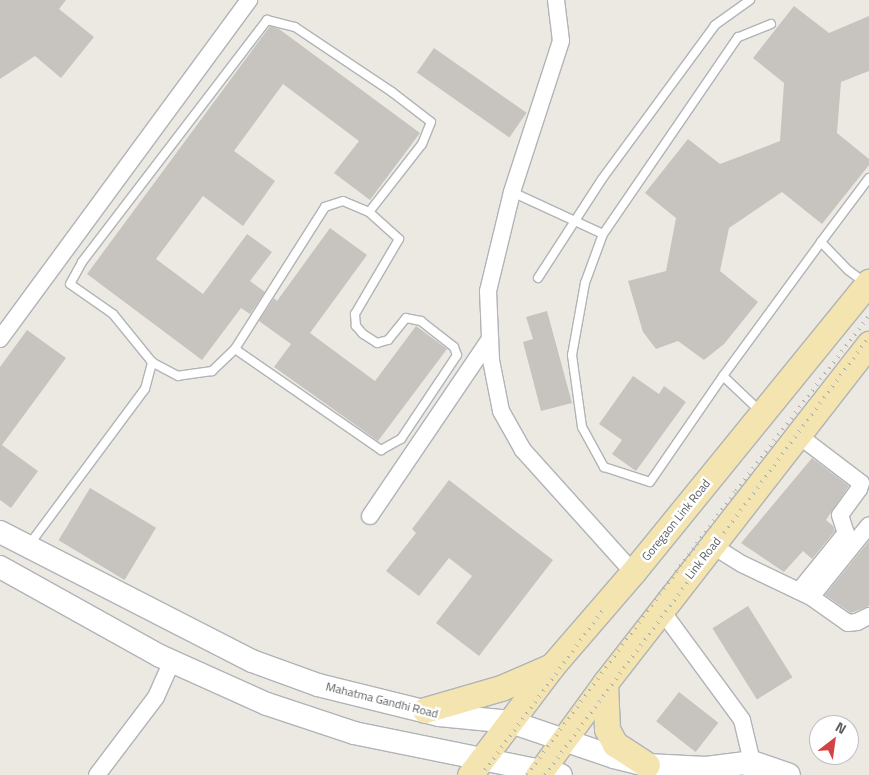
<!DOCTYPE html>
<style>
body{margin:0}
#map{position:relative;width:869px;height:775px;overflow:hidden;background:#ece9e3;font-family:"Titillium Web",sans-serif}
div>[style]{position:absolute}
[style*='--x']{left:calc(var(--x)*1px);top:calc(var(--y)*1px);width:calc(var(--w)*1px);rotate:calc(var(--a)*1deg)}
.building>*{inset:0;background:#c7c4c0;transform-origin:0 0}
.roads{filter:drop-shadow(1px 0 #b0b4b7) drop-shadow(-1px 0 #b0b4b7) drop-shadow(0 1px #b0b4b7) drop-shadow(0 -1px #b0b4b7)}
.service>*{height:8px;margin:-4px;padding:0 4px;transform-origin:4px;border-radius:4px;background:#fff}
.minor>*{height:16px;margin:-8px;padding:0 8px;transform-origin:8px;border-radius:8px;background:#fff}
.secondary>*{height:22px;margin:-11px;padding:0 11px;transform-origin:11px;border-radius:11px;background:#fff}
.primary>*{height:25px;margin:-12.5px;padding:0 12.5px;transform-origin:12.5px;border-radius:12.5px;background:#f4e4b0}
.rail>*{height:4px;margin-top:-2px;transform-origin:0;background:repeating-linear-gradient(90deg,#b1b2b2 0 1px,transparent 0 7px)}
span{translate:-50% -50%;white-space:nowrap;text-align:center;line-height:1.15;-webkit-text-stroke:5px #fff;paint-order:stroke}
.street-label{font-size:12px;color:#5b5f62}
.north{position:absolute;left:809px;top:715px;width:50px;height:50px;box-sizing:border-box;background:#fff;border:1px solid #bdbfc0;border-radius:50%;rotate:30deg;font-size:14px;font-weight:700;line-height:20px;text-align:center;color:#5b5f62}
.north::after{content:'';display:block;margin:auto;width:18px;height:22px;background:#d24443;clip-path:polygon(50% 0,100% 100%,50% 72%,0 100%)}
</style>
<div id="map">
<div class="building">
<div style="clip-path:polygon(0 0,66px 0,59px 9px,94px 37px,61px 78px,35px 56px,0 79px)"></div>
<div style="clip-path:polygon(794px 6px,829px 33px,869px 16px,869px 71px,841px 82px,837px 133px,869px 159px,869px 165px,822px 224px,782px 192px,729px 228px,720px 271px,758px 302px,724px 344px,704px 360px,678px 341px,656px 349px,643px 332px,628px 281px,666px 271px,676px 218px,645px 193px,688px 139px,720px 164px,780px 141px,784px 83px,753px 58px)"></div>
<div style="clip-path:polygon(270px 26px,279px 29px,420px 133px,370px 200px,334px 173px,359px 141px,283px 84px,234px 151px,275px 181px,243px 226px,203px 196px,156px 259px,203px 294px,247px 234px,272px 252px,250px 281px,265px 292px,250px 314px,241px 308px,202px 360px,87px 274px)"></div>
<div style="left:434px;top:48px;width:113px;height:30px;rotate:35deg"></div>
<div style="clip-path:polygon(330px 228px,367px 255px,310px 333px,375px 381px,416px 326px,447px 349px,378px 441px,274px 367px,291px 344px,259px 321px,274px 298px,277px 301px)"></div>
<div style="clip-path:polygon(547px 311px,572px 403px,541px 411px,523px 342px,533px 339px,526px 317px)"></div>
<div style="clip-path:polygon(27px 330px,66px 358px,2px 445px,38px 471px,11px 508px,0 500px,0 367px)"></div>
<div style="clip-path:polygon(633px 376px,659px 394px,664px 386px,686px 402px,636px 471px,612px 454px,622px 440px,599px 424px)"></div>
<div style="clip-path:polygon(812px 458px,849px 486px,826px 520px,833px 526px,835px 531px,812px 559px,803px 551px,784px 572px,741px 543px)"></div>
<div style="clip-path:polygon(449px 480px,553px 560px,479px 656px,436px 623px,472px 576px,449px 558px,419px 596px,386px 571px,416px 533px,412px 529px)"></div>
<div style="left:90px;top:488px;width:77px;height:61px;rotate:31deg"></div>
<div style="clip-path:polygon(869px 541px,869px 606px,851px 613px,825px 595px)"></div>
<div style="left:748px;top:606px;width:84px;height:42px;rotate:58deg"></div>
<div style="left:679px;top:692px;width:50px;height:37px;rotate:38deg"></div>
</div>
<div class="roads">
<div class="service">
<div style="--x:771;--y:24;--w:35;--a:158"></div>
<div style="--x:738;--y:37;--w:239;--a:124.4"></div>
<div style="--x:603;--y:234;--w:52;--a:110.2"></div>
<div style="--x:585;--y:283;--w:73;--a:100.2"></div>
<div style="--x:572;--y:355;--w:73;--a:82.1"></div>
<div style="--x:582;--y:427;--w:46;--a:61.2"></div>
<div style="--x:604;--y:467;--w:48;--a:18.1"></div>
<div style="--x:650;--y:482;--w:129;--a:-55.4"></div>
<div style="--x:723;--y:376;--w:166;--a:-53.8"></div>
<div style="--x:512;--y:192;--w:100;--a:24.8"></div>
<div style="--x:538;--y:278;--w:118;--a:-57.1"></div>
<div style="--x:602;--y:179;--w:191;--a:-53.7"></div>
<div style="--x:715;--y:25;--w:43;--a:-35.5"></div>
<div style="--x:864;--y:282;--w:20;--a:-143"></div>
<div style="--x:848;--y:270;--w:39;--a:-134"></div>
<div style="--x:821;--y:242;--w:80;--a:-53.1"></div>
<div style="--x:235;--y:349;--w:178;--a:34.7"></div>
<div style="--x:381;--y:450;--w:23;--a:-29"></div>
<div style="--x:401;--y:439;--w:101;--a:-56.3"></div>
<div style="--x:457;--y:355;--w:9;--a:-111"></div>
<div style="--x:454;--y:347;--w:42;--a:-141.8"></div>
<div style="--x:421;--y:321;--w:15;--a:-169"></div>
<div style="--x:406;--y:318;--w:28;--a:129"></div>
<div style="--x:388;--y:340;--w:11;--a:165"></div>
<div style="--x:377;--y:343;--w:17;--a:-147"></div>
<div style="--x:363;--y:334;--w:11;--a:-131"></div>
<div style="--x:356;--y:326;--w:12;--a:-95"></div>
<div style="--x:355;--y:314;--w:87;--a:-59.6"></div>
<div style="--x:399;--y:239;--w:40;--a:-138"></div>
<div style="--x:723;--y:376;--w:51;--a:43.4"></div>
<div style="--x:29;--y:545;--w:194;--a:-53.4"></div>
<div style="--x:145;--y:389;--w:28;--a:-75"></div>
<div style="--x:152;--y:362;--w:62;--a:-129.1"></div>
<div style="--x:113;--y:314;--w:52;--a:-145.1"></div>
<div style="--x:70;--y:284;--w:25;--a:-61"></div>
<div style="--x:82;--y:262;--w:305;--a:-52.6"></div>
<div style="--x:267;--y:20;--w:29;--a:14"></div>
<div style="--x:295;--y:27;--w:117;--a:33.8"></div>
<div style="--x:392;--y:92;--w:49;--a:37.6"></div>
<div style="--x:431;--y:122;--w:24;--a:112"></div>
<div style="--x:422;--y:144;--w:86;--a:127.9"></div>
<div style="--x:369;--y:212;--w:28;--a:-157"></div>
<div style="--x:343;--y:201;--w:19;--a:162"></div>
<div style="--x:325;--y:207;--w:168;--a:122.4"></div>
<div style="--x:235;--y:349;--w:32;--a:136"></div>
<div style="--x:212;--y:371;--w:34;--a:172"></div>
<div style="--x:178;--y:376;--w:30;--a:-152"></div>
</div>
<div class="minor">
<div style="--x:556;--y:0;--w:41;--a:83"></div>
<div style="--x:561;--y:41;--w:159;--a:108"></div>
<div style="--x:512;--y:192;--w:102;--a:103.6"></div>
<div style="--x:488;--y:291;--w:69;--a:87.5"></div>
<div style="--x:491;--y:360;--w:52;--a:78.9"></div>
<div style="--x:501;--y:411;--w:45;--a:60.6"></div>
<div style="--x:523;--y:450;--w:164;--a:48"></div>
<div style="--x:0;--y:339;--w:421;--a:-53.7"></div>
<div style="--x:798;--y:435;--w:79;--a:37.3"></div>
<div style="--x:861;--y:483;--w:6;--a:108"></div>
<div style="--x:859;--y:489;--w:32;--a:126"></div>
<div style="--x:840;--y:515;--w:19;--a:72"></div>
<div style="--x:846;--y:533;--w:75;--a:129"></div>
<div style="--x:370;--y:516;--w:214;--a:-55.9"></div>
<div style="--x:713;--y:546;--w:34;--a:32"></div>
<div style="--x:742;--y:564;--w:76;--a:25.6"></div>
<div style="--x:811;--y:597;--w:45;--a:35.1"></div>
<div style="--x:848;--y:623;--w:9;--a:-6"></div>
<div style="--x:857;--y:622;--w:13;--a:-27"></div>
<div style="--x:811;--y:597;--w:92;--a:-51.1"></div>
<div style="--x:662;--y:611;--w:135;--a:53.7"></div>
<div style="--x:742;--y:720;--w:43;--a:76.6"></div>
<div style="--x:752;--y:762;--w:13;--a:94"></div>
<div style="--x:97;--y:775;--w:98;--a:-52.9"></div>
<div style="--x:156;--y:697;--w:39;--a:-66"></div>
</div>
<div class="secondary">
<div style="--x:0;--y:532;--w:283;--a:27.1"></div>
<div style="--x:252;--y:661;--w:70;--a:20"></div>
<div style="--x:318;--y:685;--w:125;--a:13.9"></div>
<div style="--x:439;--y:715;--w:72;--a:5.6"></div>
<div style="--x:511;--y:722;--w:109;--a:18.8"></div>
<div style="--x:614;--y:757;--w:34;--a:14"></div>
<div style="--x:647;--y:765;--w:59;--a:2.9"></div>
<div style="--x:706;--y:768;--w:46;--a:-7.4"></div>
<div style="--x:752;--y:762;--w:39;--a:19"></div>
<div style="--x:0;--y:567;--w:183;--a:29.1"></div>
<div style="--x:160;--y:656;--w:117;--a:24.2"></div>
<div style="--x:267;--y:704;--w:92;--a:18.4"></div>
<div style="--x:354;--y:733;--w:211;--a:11.5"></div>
</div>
<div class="primary">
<div style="--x:605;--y:683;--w:46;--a:87.5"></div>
<div style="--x:607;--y:729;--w:17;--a:62"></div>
<div style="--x:615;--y:744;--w:38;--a:33"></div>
<div style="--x:425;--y:710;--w:79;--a:-16.1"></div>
<div style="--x:501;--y:688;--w:56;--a:-23.3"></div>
<div style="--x:470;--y:775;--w:136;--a:-53"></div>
<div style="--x:552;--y:666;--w:124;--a:-49.2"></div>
<div style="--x:633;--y:572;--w:374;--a:-50.9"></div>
<div style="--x:538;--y:775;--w:114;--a:-53.9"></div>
<div style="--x:605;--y:683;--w:430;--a:-52.1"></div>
</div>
</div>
<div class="rail">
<div style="--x:485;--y:770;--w:202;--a:-53.6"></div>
<div style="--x:527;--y:775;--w:353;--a:-53.7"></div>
<div style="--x:736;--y:491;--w:220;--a:-52.8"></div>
<div style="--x:545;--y:775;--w:545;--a:-53.51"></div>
</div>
<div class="street-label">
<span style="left:676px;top:520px;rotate:-51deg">Goregaon Link Road</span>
<span style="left:703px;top:558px;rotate:-52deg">Link Road</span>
<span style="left:382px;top:700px;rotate:14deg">Mahatma Gandhi Road</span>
</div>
<div class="north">N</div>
</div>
